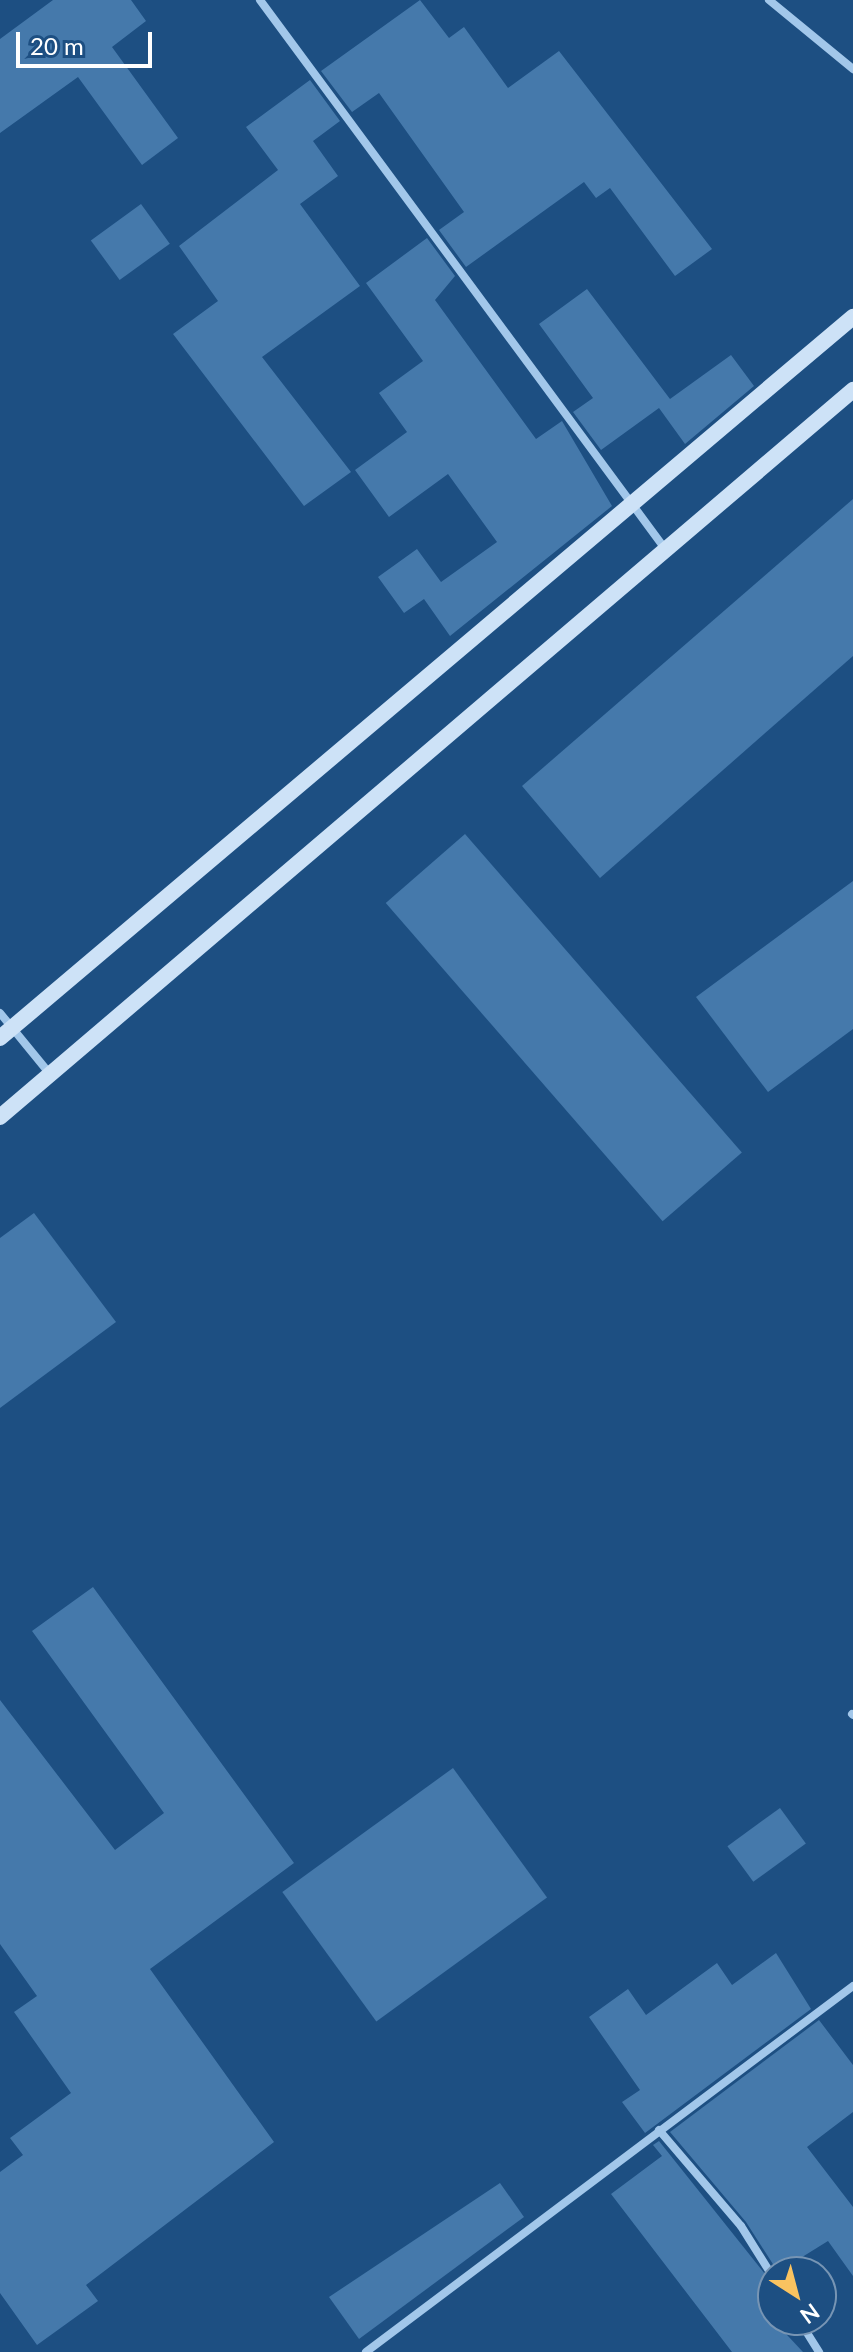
<!DOCTYPE html>
<style>
body{margin:0}
#map{position:relative;width:853px;height:2352px;overflow:hidden;background:#1d4f82;font-family:Lato,sans-serif}
div>[style]{position:absolute}
[style*='--x']{left:calc(var(--x)*1px);top:calc(var(--y)*1px);width:calc(var(--w)*1px);rotate:calc(var(--a)*1deg)}
.building>*{inset:0;background:#4579ab;transform-origin:0 0}
.street>*{height:8px;margin:-4px;padding:0 4px;transform-origin:4px;border-radius:4px;background:#a2c7ea}
.secondary>*{height:16px;margin:-8px;padding:0 8px;transform-origin:8px;border-radius:8px;background:#cde2f7}
span{translate:-50% -50%;white-space:nowrap;text-align:center;line-height:1.15;-webkit-text-stroke:6px #1d4f82;paint-order:stroke}
.north{position:absolute;left:757px;top:2256px;width:80px;height:80px;box-sizing:border-box;background:#1d4f82;border:2px solid #7795b4;border-radius:50%;rotate:144deg;font-size:22px;font-weight:700;line-height:32px;text-align:center;color:#fff}
.north::after{content:'';display:block;margin:auto;width:28px;height:36px;background:#fac360;clip-path:polygon(50% 0,100% 100%,50% 72%,0 100%)}
.scale{position:absolute;left:16px;top:32px;width:136px;height:36px;box-sizing:border-box;border:4px solid #fff;border-top:0;padding-left:10px;font-size:24px;line-height:28px;white-space:nowrap;color:#fff;-webkit-text-stroke:6px #1d4f82;paint-order:stroke}
</style>
<div id="map">
<div class="building">
<div style="clip-path:polygon(53px 0,131px 0,146px 21px,112px 47px,178px 138px,142px 165px,78px 77px,0 133px,0 39px)"></div>
<div style="clip-path:polygon(420px 0,449px 38px,464px 27px,508px 88px,559px 51px,712px 249px,675px 276px,610px 188px,596px 198px,584px 182px,466px 267px,439px 230px,464px 212px,379px 93px,352px 112px,321px 71px)"></div>
<div style="clip-path:polygon(310px 80px,340px 121px,313px 141px,338px 176px,300px 204px,360px 286px,262px 357px,351px 472px,304px 506px,173px 334px,218px 301px,179px 246px,278px 170px,246px 127px)"></div>
<div style="left:141px;top:204px;width:49px;height:62px;rotate:54deg"></div>
<div style="clip-path:polygon(427px 238px,455px 276px,435px 300px,536px 439px,562px 421px,612px 506px,450px 636px,424px 599px,404px 613px,378px 577px,417px 549px,441px 582px,497px 542px,448px 474px,389px 517px,355px 470px,407px 432px,379px 393px,423px 361px,366px 283px)"></div>
<div style="clip-path:polygon(587px 289px,670px 399px,731px 355px,754px 386px,685px 444px,659px 408px,601px 450px,573px 412px,593px 398px,539px 324px)"></div>
<div style="clip-path:polygon(853px 499px,853px 656px,600px 878px,522px 786px)"></div>
<div style="left:465px;top:834px;width:422px;height:105px;rotate:49deg"></div>
<div style="clip-path:polygon(853px 881px,853px 1029px,768px 1092px,696px 997px)"></div>
<div style="clip-path:polygon(34px 1213px,116px 1322px,0 1408px,0 1238px)"></div>
<div style="clip-path:polygon(93px 1587px,294px 1863px,150px 1969px,274px 2142px,86px 2285px,98px 2301px,37px 2345px,0 2293px,0 2172px,23px 2155px,10px 2138px,71px 2093px,14px 2012px,37px 1996px,0 1944px,0 1700px,115px 1850px,164px 1813px,32px 1631px)"></div>
<div style="left:453px;top:1768px;width:160px;height:211px;rotate:54deg"></div>
<div style="left:780px;top:1808px;width:44px;height:65px;rotate:54deg"></div>
<div style="clip-path:polygon(776px 1953px,811px 2009px,645px 2133px,622px 2102px,640px 2090px,589px 2017px,628px 1989px,646px 2015px,717px 1963px,732px 1985px)"></div>
<div style="clip-path:polygon(819px 2020px,853px 2065px,853px 2112px,807px 2147px,853px 2207px,853px 2276px,828px 2241px,778px 2272px,746px 2222px,670px 2132px)"></div>
<div style="clip-path:polygon(659px 2141px,773px 2284px,760px 2293px,773px 2320px,803px 2352px,732px 2352px,611px 2194px,662px 2156px,653px 2145px)"></div>
<div style="clip-path:polygon(500px 2183px,524px 2217px,359px 2339px,329px 2297px)"></div>
</div>
<div class="street">
<div style="--x:260;--y:0;--w:679;--a:53.57"></div>
<div style="--x:769;--y:0;--w:109;--a:39.4"></div>
<div style="--x:0;--y:1013;--w:79;--a:50.7"></div>
<div style="--x:852;--y:1714;--w:1;--a:45"></div>
<div style="--x:659;--y:2130;--w:126;--a:49.5"></div>
<div style="--x:741;--y:2226;--w:60;--a:57.9"></div>
<div style="--x:799;--y:2320;--w:38;--a:58"></div>
<div style="--x:366;--y:2352;--w:609;--a:-36.93"></div>
</div>
<div class="secondary">
<div style="--x:0;--y:1038;--w:1117;--a:-40.21"></div>
<div style="--x:0;--y:1117;--w:1121;--a:-40.44"></div>
</div>
<div class="north">N</div>
<div class="scale">20 m</div>
</div>
